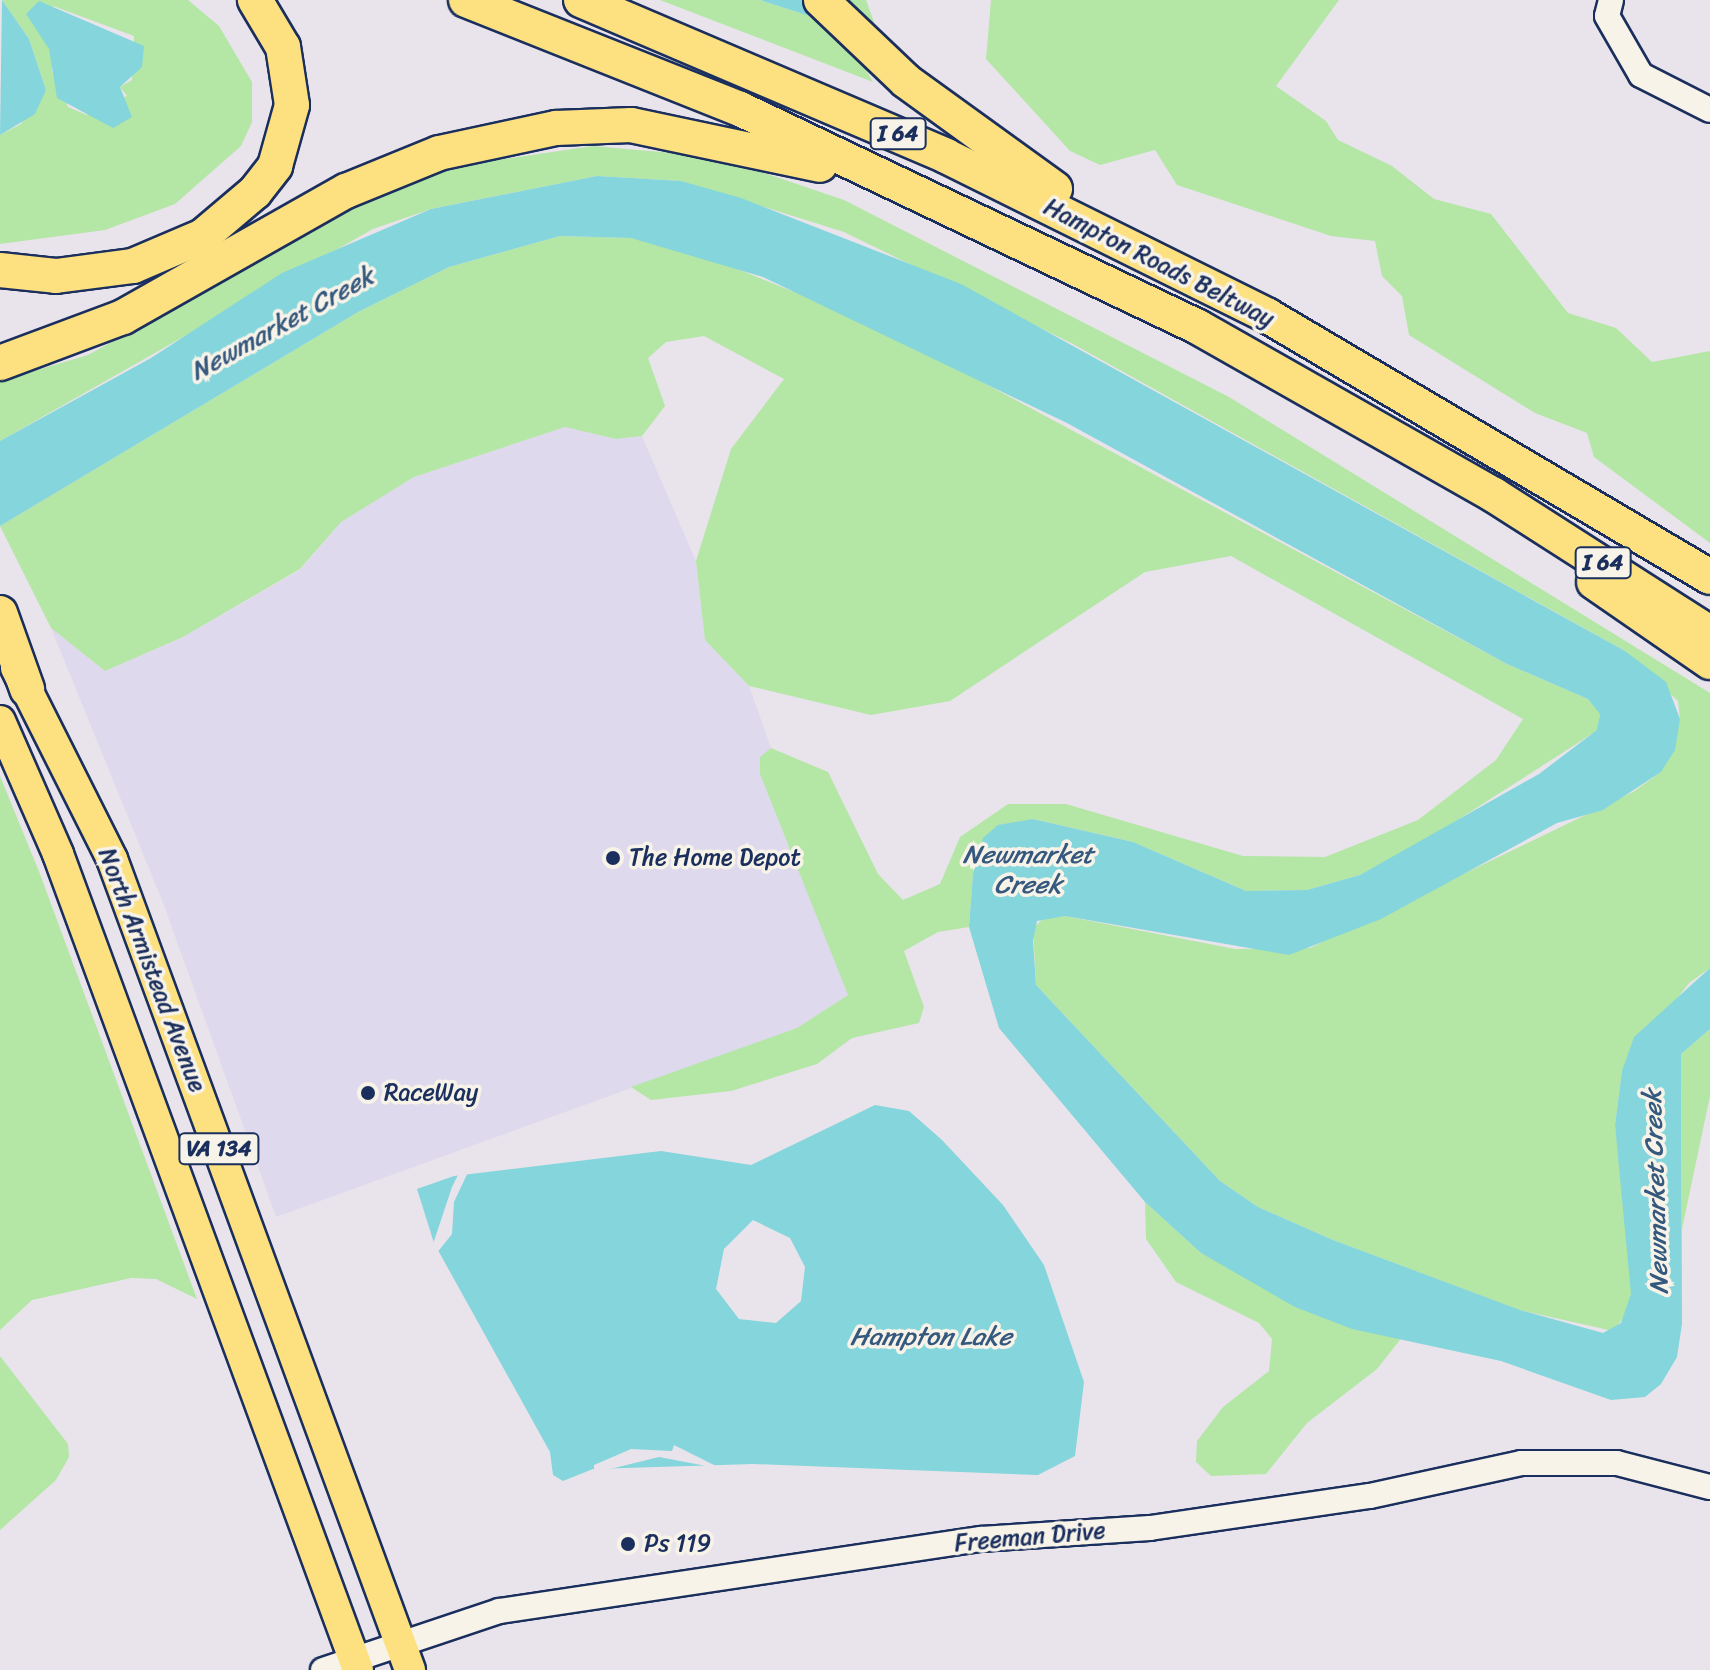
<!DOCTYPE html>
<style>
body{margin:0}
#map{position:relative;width:1710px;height:1670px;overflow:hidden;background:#e9e4eb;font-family:Sriracha,sans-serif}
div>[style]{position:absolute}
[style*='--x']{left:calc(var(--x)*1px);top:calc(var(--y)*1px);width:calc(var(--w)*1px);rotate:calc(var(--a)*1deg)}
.built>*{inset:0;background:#dfd9ed}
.green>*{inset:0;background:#b4e6a6}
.water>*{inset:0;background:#84d5dc}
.pier>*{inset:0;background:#e9e4eb}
.roads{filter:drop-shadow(2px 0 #1b2f5e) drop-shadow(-2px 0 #1b2f5e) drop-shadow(0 2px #1b2f5e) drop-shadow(0 -2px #1b2f5e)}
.minor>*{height:24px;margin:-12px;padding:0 12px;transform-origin:12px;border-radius:12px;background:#f7f3e8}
.major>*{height:30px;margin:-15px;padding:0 15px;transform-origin:15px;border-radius:15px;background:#fde080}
.highway>*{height:34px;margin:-17px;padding:0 17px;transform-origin:17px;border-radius:17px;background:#fde080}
.dots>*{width:22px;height:22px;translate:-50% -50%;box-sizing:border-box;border:4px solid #f7f3e8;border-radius:50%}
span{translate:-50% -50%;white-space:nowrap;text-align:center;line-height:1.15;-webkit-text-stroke:7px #f7f3e8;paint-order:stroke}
.shield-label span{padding:2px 6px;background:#f7f3e8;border:2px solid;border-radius:6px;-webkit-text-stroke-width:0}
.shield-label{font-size:22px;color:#1b2f5e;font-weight:700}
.street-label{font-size:24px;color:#1b2f5e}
.poi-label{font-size:24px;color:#1b2f5e}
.left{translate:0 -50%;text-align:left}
.water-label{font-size:26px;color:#35587e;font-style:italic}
</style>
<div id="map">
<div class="built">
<div style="clip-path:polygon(565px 427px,616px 439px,642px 436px,696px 561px,705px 640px,749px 686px,771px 748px,760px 757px,848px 995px,797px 1028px,276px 1217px,163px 903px,51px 628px,105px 671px,183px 637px,300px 570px,341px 522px,414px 477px)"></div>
</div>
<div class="green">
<div style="clip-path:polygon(evenodd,2px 0,188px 0,219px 26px,252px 82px,252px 122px,241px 146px,175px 204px,105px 230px,0 244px,0 135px,21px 124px,46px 90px,29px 39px,2px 0,53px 6px,134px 36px,132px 80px,120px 87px,127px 96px,87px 115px,68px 107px,52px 72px,53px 6px)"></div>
<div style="clip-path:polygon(660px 0,760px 0,816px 18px,845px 0,866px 0,874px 22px,858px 57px,873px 82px)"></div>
<div style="clip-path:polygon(991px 0,1339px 0,1276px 86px,1326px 121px,1338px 140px,1392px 166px,1434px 199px,1491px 214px,1568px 313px,1616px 328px,1652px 362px,1710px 351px,1710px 543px,1594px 457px,1587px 433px,1535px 413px,1409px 335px,1402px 296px,1382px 276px,1375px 241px,1331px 236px,1177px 185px,1155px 150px,1100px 165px,1070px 151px,986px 59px)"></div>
<div style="clip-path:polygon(593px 146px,717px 157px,844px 200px,1229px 397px,1710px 693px,1710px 968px,1689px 983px,1622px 1071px,1615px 1125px,1632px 1275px,1630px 1310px,1613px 1331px,1519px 1310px,1333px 1240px,1258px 1207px,1220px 1181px,1036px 985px,1033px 928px,1044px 918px,1065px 916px,1235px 949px,1310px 948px,1633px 792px,1661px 772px,1680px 719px,1678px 701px,1625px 651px,1073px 344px,844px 232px,681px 181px,597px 176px,431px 209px,373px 229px,0 441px,0 381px,88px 355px,372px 199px,457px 166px)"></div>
<div style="clip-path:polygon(560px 236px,631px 238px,695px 252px,876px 325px,1507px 664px,1588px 699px,1600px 713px,1598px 730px,1431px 837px,1360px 875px,1307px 890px,1246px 891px,1133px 842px,1033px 819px,973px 874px,969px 927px,938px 932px,904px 951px,924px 1007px,919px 1023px,852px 1038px,817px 1064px,731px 1091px,651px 1100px,631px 1087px,797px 1028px,848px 995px,760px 774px,760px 757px,771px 748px,828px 772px,878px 874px,903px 900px,940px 884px,960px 837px,1008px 804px,1066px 804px,1243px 856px,1325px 857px,1418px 820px,1496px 760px,1523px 719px,1231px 556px,1145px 572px,950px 701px,871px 715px,749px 686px,705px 640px,696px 561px,731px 449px,784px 379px,704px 336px,666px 342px,648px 358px,665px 406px,642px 436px,616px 439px,565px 427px,414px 477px,341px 522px,300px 569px,183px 637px,105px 671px,51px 628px,0 526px,358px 312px,449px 267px)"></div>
<div style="clip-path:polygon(0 776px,40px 874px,197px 1299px,156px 1279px,131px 1278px,32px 1300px,0 1330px)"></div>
<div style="clip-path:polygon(1710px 1029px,1710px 1096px,1682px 1229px,1681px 1054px)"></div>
<div style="clip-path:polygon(1145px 1202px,1201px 1253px,1352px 1329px,1403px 1336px,1377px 1369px,1307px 1423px,1266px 1474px,1211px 1476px,1196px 1462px,1197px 1441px,1223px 1407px,1269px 1371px,1272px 1339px,1259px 1323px,1176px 1282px,1146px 1239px)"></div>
<div style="clip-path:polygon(0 1356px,68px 1444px,69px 1457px,56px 1480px,0 1530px)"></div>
</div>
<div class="water">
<div style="clip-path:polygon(2px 0,29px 39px,46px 90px,35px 114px,0 135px)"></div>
<div style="clip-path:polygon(760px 0,845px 0,816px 18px)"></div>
<div style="clip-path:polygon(39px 1px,144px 46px,142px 67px,120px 87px,132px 117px,113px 128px,57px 98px,49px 49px,26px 14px)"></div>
<div style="clip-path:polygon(597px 176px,681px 181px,741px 198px,961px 284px,1625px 651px,1666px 682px,1680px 719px,1675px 750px,1661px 772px,1603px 810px,1557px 823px,1381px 919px,1289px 955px,1065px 916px,1037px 921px,1033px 941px,1036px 985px,1220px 1181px,1258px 1207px,1333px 1240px,1520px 1310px,1603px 1333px,1621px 1323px,1631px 1294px,1615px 1125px,1622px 1071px,1634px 1037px,1710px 968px,1710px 1029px,1681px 1054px,1682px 1324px,1677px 1357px,1661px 1384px,1645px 1397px,1611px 1400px,1501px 1361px,1352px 1329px,1295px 1307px,1201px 1253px,1145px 1202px,999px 1028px,969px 927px,973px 874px,983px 838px,998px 825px,1033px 819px,1133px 842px,1246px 891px,1307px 890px,1360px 875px,1539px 774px,1597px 730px,1600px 714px,1588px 699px,1507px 664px,1067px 423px,763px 277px,631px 238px,560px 236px,449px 267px,358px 312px,0 526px,0 441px,151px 358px,282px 273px,431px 209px)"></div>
<div style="clip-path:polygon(evenodd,875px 1105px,909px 1111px,942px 1140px,1003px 1205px,1044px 1265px,1084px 1382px,1075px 1456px,1038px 1475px,753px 1464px,593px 1469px,563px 1481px,553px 1475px,550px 1452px,434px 1243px,417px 1189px,454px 1176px,661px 1151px,751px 1165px,875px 1105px,753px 1220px,790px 1238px,805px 1267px,801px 1301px,776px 1323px,739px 1319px,716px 1289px,724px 1249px,753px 1220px)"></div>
</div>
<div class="pier">
<div style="clip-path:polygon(469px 1170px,454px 1202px,452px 1234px,436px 1254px,432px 1247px,452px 1187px,460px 1171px)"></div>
<div style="clip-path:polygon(674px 1445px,722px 1469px,659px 1457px,594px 1473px,594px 1465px,631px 1449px,672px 1451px)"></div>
</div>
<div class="roads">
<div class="minor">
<div style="--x:1611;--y:0;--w:16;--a:104"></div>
<div style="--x:1607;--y:16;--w:68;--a:60"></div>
<div style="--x:1641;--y:75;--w:77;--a:26.9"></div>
<div style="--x:323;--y:1670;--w:186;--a:-18.5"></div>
<div style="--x:499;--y:1611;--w:487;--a:-8.5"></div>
<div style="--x:981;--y:1539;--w:169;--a:-3.7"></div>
<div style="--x:1150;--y:1528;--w:222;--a:-8.3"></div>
<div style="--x:1370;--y:1496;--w:155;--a:-12.3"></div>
<div style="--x:1521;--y:1463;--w:96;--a:0"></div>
<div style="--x:1617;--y:1463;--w:96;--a:14.5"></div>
</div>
<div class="major">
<div style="--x:16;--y:668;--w:214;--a:63.3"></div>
<div style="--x:112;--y:859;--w:864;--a:69.82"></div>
<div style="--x:0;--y:721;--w:145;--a:66.4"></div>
<div style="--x:58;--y:854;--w:869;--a:69.81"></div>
</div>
<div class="highway">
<div style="--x:466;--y:0;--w:295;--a:21.7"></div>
<div style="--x:740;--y:109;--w:507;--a:25.45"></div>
<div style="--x:1198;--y:327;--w:340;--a:29.6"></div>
<div style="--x:1494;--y:495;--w:256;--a:32.6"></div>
<div style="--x:581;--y:0;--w:397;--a:23.1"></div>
<div style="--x:946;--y:156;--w:360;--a:26.4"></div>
<div style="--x:1268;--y:316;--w:513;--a:30.56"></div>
<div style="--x:821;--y:0;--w:117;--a:43.6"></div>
<div style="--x:906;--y:81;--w:184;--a:35.9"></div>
<div style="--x:0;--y:270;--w:56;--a:6.1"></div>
<div style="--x:56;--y:276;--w:78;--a:-7.4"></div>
<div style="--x:133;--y:266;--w:76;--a:-23.2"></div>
<div style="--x:203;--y:236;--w:68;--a:-40.2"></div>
<div style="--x:255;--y:192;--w:33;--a:-52"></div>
<div style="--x:275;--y:166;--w:63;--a:-74.4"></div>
<div style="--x:292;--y:105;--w:59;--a:-98.8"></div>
<div style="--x:283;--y:47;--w:55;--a:-120.8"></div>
<div style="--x:0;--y:363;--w:131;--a:-20.5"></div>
<div style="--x:123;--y:317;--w:256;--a:-29.5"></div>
<div style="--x:346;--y:191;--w:100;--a:-22.2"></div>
<div style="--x:439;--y:153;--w:120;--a:-12.1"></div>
<div style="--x:556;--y:128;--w:75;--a:-2.3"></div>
<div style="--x:631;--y:125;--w:193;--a:11.9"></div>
<div style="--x:1594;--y:582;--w:141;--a:34.6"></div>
<div style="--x:0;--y:613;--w:81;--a:70.4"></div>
</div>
</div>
<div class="dots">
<div style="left:613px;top:858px;background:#1b2f5e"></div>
<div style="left:368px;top:1093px;background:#1b2f5e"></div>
<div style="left:628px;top:1544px;background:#1b2f5e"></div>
</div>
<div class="shield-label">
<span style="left:898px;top:134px">I 64</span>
<span style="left:1603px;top:563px">I 64</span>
<span style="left:219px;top:1149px">VA 134</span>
</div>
<div class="street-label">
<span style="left:1159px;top:263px;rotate:27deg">Hampton Roads Beltway</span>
<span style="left:152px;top:970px;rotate:69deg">North Armistead Avenue</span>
<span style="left:1030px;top:1537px;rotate:-5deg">Freeman Drive</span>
</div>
<div class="poi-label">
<span class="left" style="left:629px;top:858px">The Home Depot</span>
<span class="left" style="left:384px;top:1093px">RaceWay</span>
<span class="left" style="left:644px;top:1544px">Ps 119</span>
</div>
<div class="water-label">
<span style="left:282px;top:324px;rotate:-29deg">Newmarket Creek</span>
<span style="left:1028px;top:870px">Newmarket<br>Creek</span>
<span style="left:1656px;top:1192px;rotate:-92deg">Newmarket Creek</span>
<span style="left:931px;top:1337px">Hampton Lake</span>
</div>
</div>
